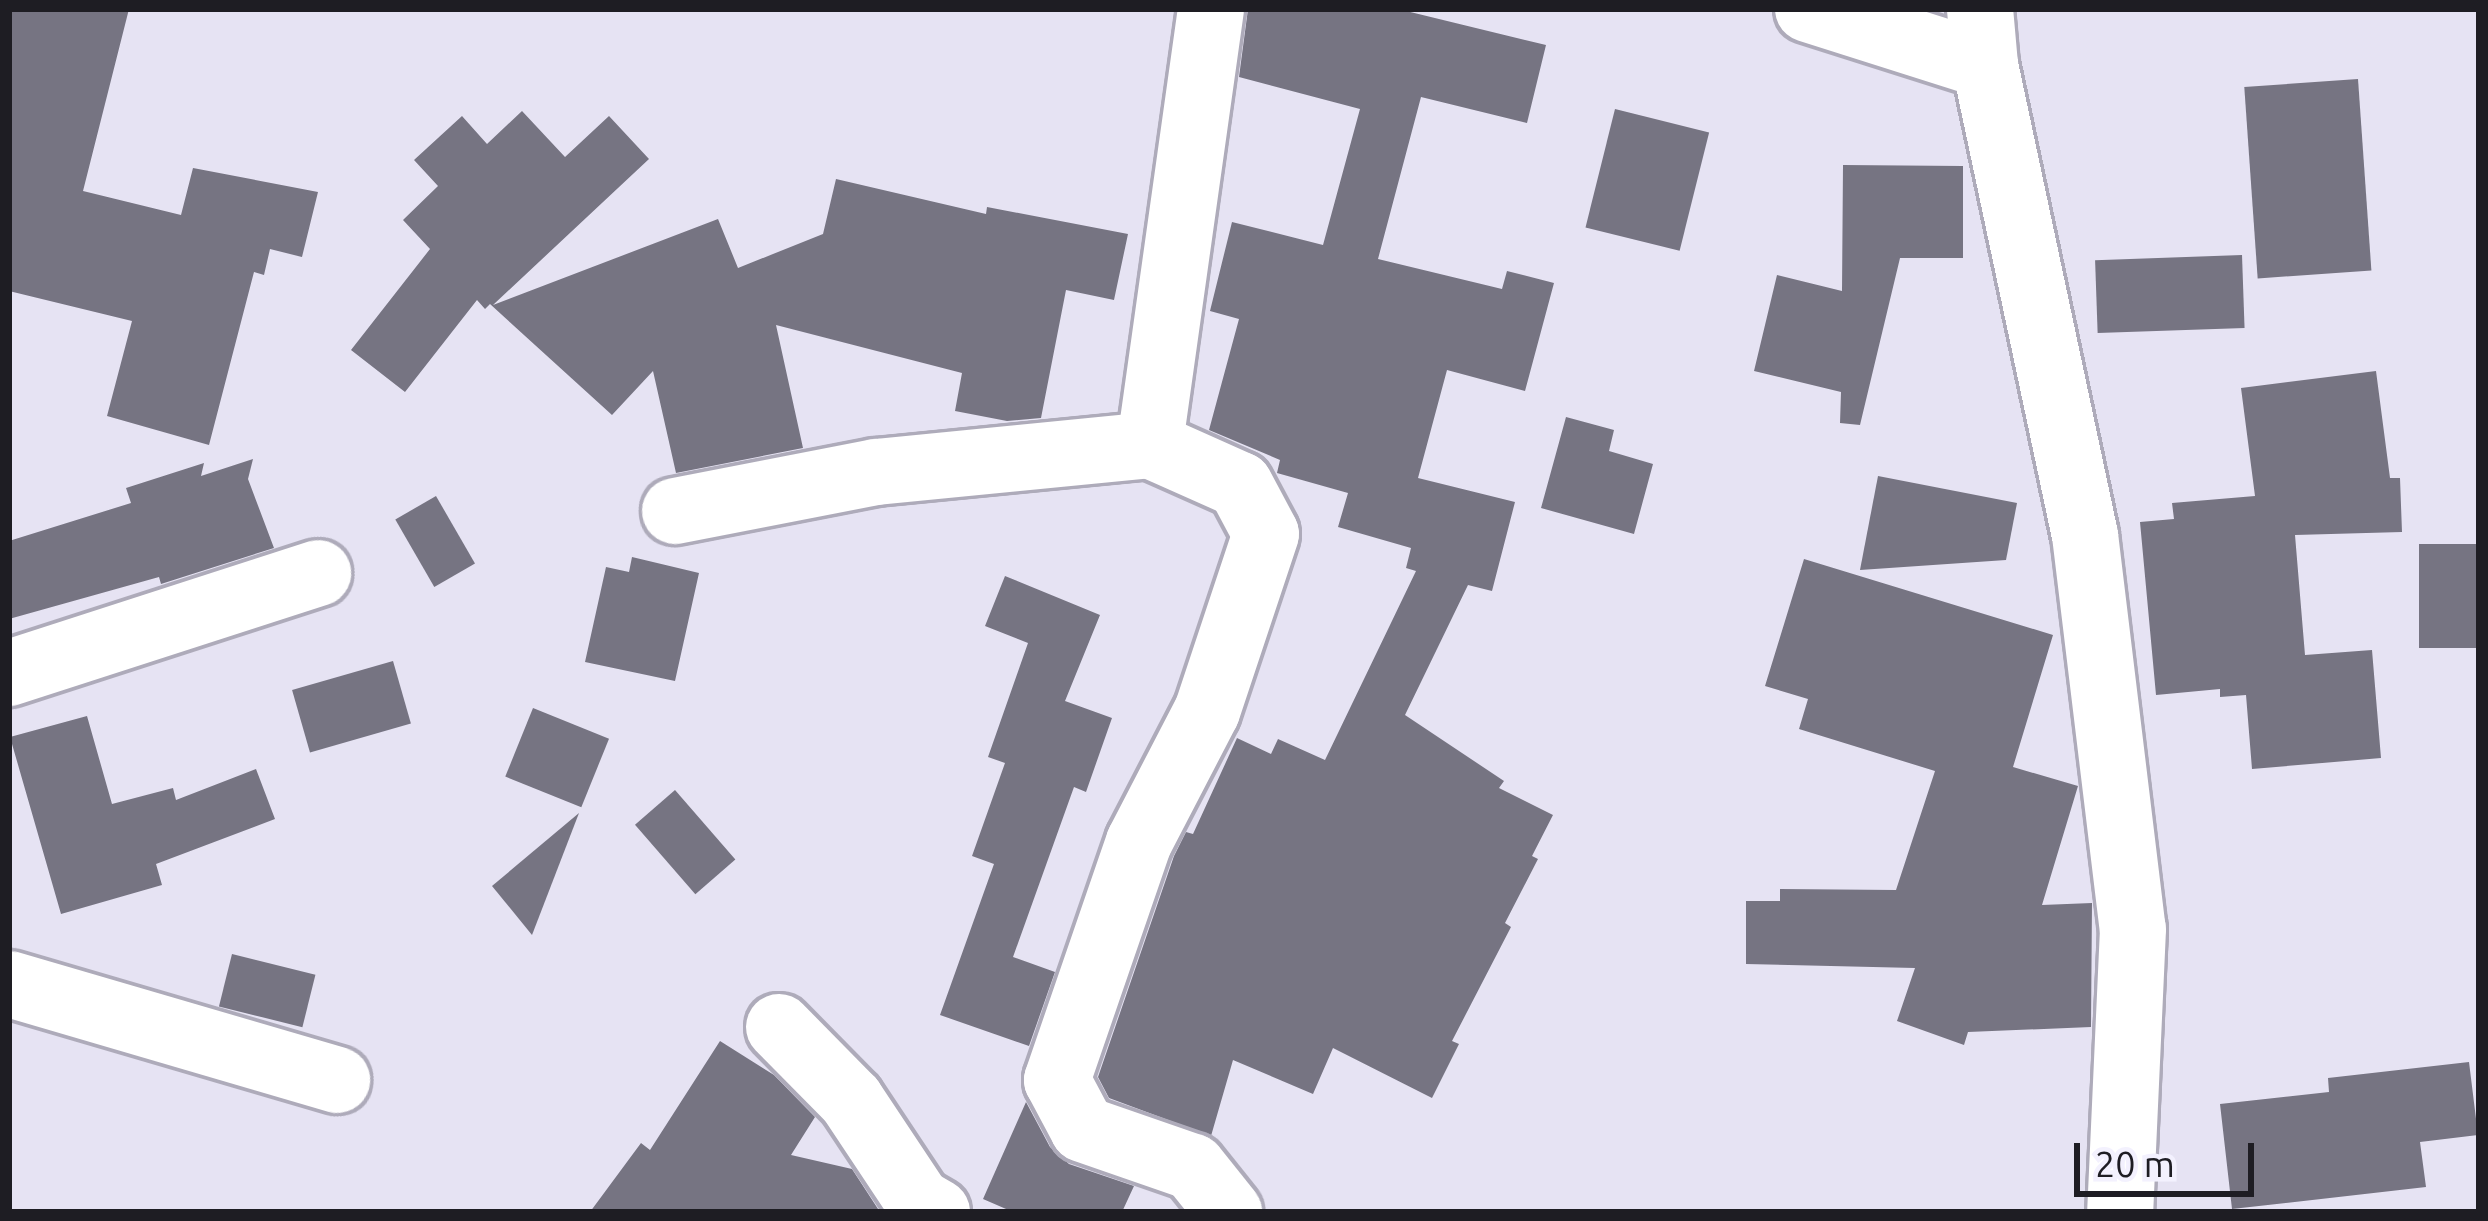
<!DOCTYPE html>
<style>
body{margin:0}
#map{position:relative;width:2488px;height:1221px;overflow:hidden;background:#e6e3f3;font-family:Ubuntu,sans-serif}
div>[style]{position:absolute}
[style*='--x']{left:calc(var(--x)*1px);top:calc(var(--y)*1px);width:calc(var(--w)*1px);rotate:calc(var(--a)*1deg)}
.building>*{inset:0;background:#767482;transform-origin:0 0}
.roads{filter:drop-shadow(3px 0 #aeabba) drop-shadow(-3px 0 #aeabba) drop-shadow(0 3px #aeabba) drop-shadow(0 -3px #aeabba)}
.minor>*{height:66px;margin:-33px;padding:0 33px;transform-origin:33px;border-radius:33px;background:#fff}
span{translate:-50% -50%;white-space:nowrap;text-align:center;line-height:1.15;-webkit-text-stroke:10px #f3f1fe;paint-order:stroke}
.frame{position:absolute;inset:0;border:12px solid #1e1d23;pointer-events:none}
.scale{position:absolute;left:2074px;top:1143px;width:180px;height:54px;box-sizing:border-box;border:6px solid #1e1d23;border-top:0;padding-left:15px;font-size:36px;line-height:42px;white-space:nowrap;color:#1e1d23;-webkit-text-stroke:9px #f3f1fe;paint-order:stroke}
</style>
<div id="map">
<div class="building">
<div style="clip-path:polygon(9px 9px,129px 9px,83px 191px,181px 215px,193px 168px,318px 192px,302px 257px,270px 249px,264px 275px,254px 272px,209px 445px,107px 416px,132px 321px,9px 291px)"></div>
<div style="clip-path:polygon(1248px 9px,1398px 9px,1546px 45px,1527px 123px,1421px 97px,1378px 259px,1502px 289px,1507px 271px,1554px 283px,1525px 391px,1447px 370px,1418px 478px,1515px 502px,1492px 591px,1468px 585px,1405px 715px,1504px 781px,1499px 788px,1553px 815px,1532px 856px,1538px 859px,1505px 923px,1511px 927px,1452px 1041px,1459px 1044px,1432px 1098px,1333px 1048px,1313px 1094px,1233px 1060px,1211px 1136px,1109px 1098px,1098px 1077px,1174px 856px,1186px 832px,1193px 834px,1237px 738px,1271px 754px,1278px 739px,1325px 760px,1416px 571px,1406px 568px,1411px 548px,1338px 527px,1348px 493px,1277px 473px,1280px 460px,1209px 430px,1239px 319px,1210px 311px,1232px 222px,1323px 245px,1360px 109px,1239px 77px)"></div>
<div style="left:2358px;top:79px;width:192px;height:114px;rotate:86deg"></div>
<div style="left:1615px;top:109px;width:97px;height:122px;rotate:14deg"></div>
<div style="clip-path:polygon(522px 111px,565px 157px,609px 116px,649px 159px,493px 305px,718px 219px,738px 268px,823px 234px,836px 179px,986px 214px,987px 207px,1128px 234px,1114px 300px,1066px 290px,1041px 418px,1007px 421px,955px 411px,962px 373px,776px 325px,803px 448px,676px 473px,653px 371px,612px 415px,490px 304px,485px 309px,477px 300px,405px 392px,351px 350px,430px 249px,403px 220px,438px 186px,414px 160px,462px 116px,487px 144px)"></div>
<div style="clip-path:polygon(1843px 165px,1963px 166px,1963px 258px,1900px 258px,1860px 425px,1840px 423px,1841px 392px,1754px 371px,1777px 275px,1842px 291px)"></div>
<div style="left:2242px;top:255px;width:73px;height:147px;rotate:88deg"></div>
<div style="clip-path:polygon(2376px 371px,2390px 478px,2400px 478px,2402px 532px,2295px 535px,2305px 655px,2372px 650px,2381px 758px,2252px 769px,2246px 695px,2220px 697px,2220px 689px,2156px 695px,2140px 522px,2174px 519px,2172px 503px,2255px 496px,2241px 388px)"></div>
<div style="clip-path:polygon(1566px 417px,1614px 430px,1609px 451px,1653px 464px,1634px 534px,1541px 508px)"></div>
<div style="clip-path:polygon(253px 459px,248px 479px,274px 548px,161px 584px,159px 577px,9px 619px,9px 541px,131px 503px,126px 488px,204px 463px,201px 476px)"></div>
<div style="clip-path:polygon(1878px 476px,2017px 503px,2006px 560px,1860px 570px)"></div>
<div style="left:436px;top:496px;width:78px;height:47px;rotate:60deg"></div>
<div style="left:2479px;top:544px;width:104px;height:60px;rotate:90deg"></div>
<div style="clip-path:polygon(632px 557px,699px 573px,675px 681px,585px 662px,606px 567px,629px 572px)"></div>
<div style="clip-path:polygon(1804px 559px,2053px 635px,2013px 767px,2078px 786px,2042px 905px,2092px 903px,2091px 1027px,1968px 1032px,1964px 1045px,1897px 1021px,1915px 968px,1746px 964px,1746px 901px,1780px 901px,1780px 889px,1896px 890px,1935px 771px,1799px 729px,1808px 699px,1765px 686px)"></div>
<div style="clip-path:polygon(1005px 576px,1100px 615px,1065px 701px,1112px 718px,1086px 792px,1074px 787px,1013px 957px,1055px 972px,1029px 1046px,940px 1015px,994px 864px,972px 856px,1005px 763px,988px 757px,1028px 643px,985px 626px)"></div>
<div style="left:393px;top:661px;width:65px;height:105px;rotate:74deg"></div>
<div style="left:533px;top:708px;width:82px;height:74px;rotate:22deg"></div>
<div style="clip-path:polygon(87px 716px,112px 804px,173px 788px,176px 800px,256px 769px,275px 819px,156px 864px,162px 885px,61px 914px,10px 737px)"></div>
<div style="left:675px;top:790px;width:92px;height:53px;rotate:49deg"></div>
<div style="clip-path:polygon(579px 813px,532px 935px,492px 886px)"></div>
<div style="left:232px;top:954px;width:86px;height:54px;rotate:14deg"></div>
<div style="clip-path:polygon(720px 1041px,774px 1075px,815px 1117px,791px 1155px,852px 1169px,880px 1212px,590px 1212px,641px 1143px,650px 1150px)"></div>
<div style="clip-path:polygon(2469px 1062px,2478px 1135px,2420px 1142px,2426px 1187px,2232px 1209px,2220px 1104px,2329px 1092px,2328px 1078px)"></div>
<div style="clip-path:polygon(1026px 1102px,1050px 1147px,1069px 1164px,1134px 1186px,1122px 1212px,1013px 1212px,983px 1199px)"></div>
</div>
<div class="roads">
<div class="minor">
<div style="--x:1211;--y:9;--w:440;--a:98"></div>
<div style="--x:1150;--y:445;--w:98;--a:24"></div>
<div style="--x:1240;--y:485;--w:55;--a:62"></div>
<div style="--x:1266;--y:534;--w:187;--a:108.4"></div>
<div style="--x:1207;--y:711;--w:148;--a:117.4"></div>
<div style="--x:1139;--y:842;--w:252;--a:109"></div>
<div style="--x:1057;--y:1080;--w:55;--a:62"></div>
<div style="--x:1083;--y:1129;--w:116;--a:19.1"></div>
<div style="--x:1193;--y:1167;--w:58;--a:51.3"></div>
<div style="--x:1808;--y:9;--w:186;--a:17.6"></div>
<div style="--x:1980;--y:9;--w:56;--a:84.9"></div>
<div style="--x:1985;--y:65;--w:481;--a:78"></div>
<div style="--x:2085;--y:535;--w:397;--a:83.1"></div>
<div style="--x:2133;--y:929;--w:283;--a:92.6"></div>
<div style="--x:675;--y:511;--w:205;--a:-11"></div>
<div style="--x:876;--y:472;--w:275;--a:-5.6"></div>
<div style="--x:9;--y:673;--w:325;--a:-17.9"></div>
<div style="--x:9;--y:984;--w:342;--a:16.3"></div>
<div style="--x:779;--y:1027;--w:103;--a:45.4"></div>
<div style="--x:851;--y:1100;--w:121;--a:56.4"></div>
<div style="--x:918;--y:1201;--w:22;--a:30"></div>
</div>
</div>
<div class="frame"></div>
<div class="scale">20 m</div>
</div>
